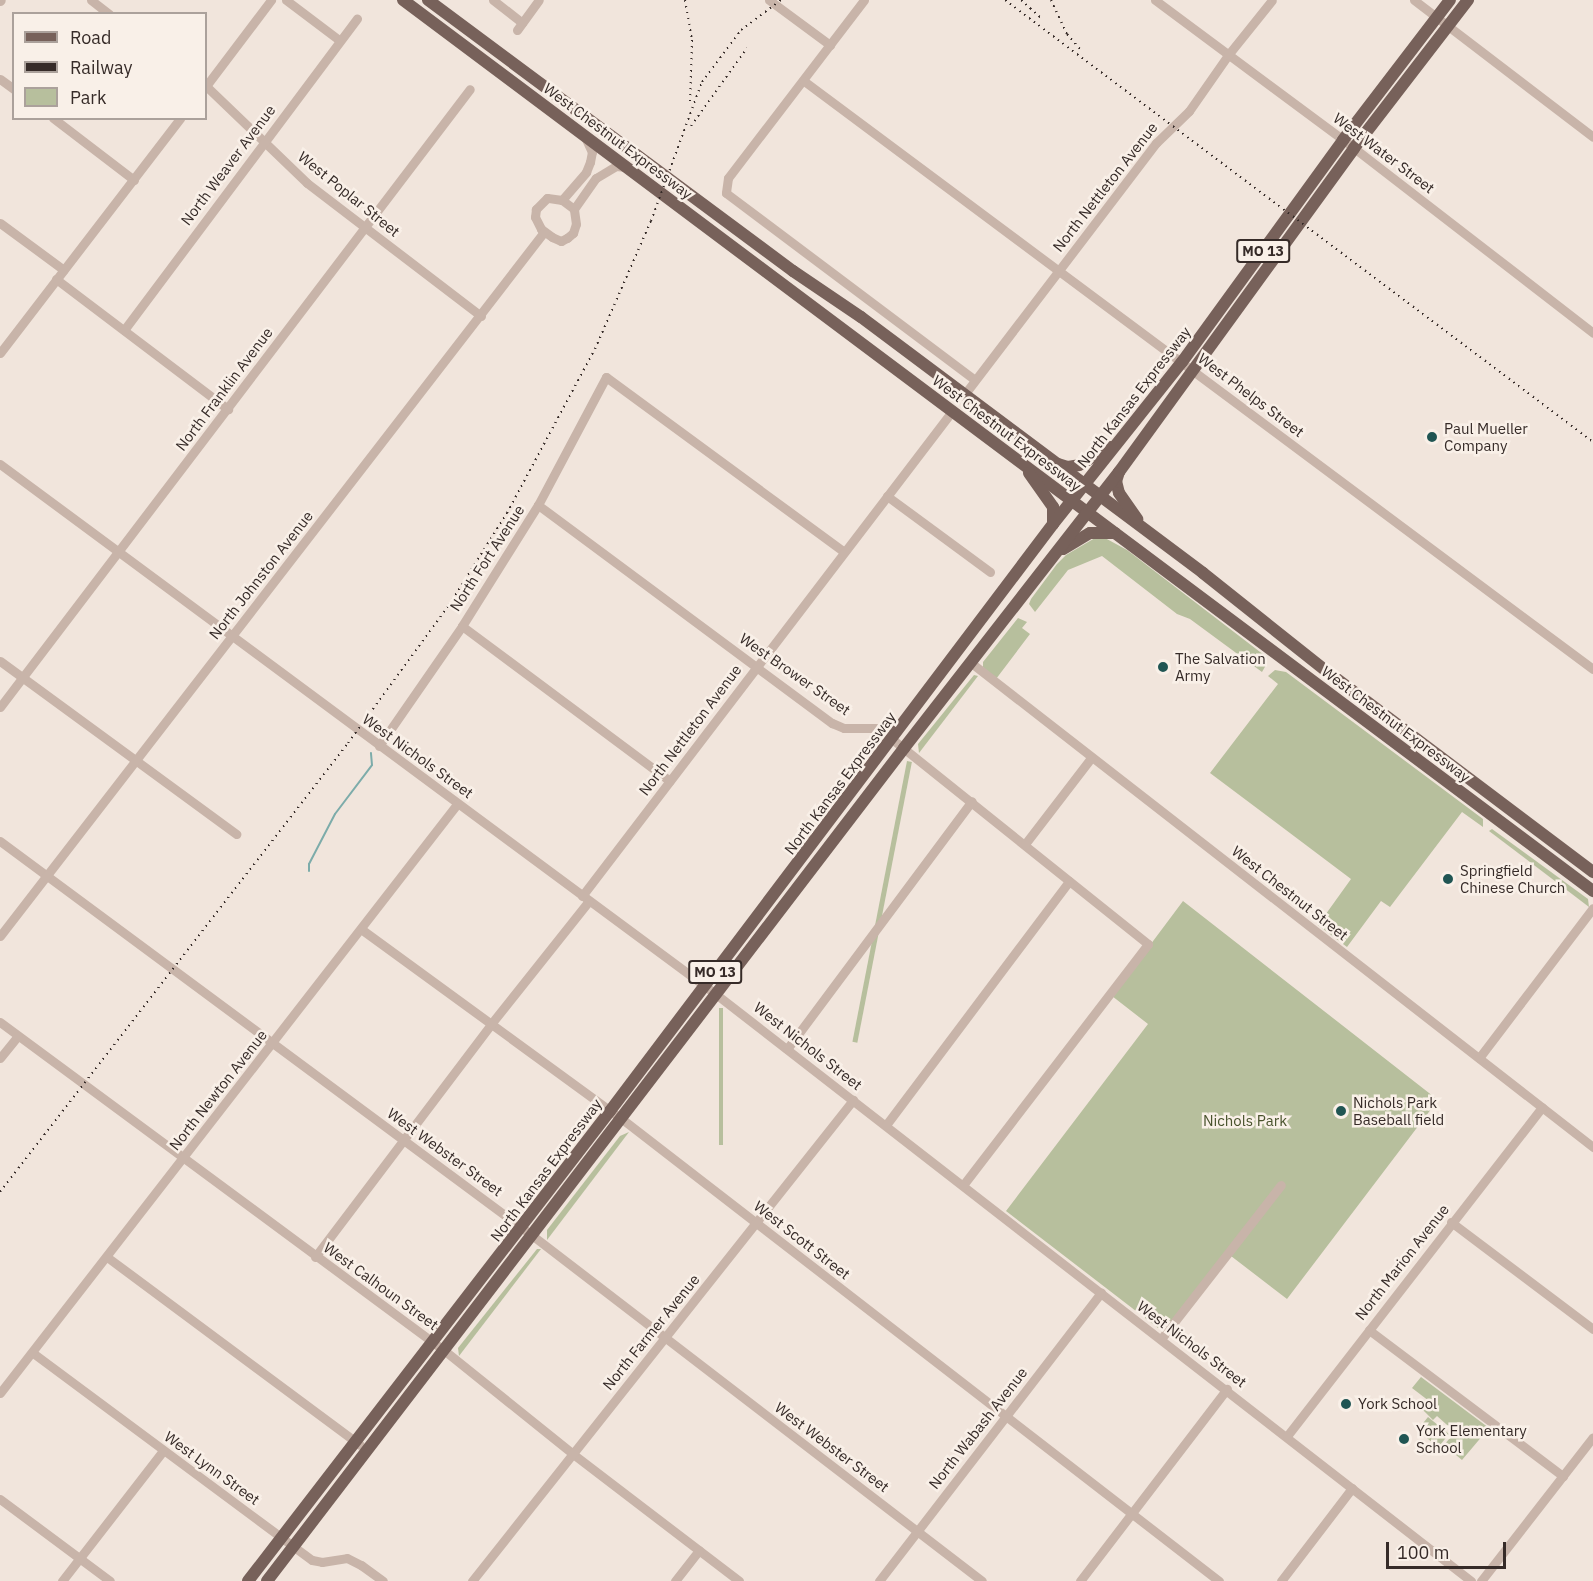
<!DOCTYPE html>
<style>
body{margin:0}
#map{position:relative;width:1593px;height:1581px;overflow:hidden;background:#f1e5dc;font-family:"IBM Plex Sans",sans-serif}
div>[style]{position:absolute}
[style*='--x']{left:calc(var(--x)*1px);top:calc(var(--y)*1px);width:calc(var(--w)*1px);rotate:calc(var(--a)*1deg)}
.green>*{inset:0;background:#b7bf9d;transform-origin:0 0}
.stream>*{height:2px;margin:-1px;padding:0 1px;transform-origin:1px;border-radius:1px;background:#7dacaa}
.minor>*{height:9px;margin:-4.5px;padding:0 4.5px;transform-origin:4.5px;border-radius:4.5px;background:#c8b4a9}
.major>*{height:12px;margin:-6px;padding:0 6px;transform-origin:6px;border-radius:6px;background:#77615a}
.rail>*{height:2px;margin-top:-1px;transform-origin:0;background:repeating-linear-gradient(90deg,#362b28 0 1.5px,transparent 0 6px)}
.dots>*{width:16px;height:16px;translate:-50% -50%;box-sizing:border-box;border:3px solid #f9f0e8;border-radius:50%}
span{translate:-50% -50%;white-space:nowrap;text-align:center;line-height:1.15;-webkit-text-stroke:5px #f9f0e8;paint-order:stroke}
.shield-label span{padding:2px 4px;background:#f9f0e8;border:2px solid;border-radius:4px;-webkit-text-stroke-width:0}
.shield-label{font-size:14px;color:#362b28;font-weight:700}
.street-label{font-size:15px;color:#362b28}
.poi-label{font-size:15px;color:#362b28}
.left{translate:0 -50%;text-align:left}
.park-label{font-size:15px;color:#49532d}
.legend{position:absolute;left:12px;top:12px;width:195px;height:108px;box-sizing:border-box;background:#f9f0e8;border:2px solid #aba19b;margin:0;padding:8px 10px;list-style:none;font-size:18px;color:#362b28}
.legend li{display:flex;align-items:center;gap:12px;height:30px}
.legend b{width:30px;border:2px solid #aba19b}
.scale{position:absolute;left:1386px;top:1542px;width:120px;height:27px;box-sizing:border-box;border:3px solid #362b28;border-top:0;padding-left:8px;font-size:18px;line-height:21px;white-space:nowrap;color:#362b28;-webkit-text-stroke:4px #f9f0e8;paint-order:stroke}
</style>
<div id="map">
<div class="green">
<div style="clip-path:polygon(1095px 538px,1105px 538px,1127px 550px,1264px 655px,1266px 665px,1262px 672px,1190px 619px,1177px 614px,1102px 556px,1068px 570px,1035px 612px,1029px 604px,1031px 599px,1057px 564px,1066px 555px)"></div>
<div style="clip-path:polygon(1018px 618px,1027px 622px,1022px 628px,1030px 634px,996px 679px,983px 667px,983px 662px)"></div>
<div style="clip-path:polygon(1275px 670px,1286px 672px,1483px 819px,1483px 827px,1462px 812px,1390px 907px,1381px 901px,1347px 947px,1318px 925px,1351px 879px,1210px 773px,1278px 684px,1268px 676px)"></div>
<div style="clip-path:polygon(974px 675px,978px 676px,919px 753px,918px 744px)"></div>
<div style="left:907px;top:761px;width:5px;height:286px;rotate:11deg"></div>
<div style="clip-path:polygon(1492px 829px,1588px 899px,1589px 907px,1489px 831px)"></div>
<div style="clip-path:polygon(1183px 901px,1438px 1100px,1287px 1299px,1231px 1256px,1172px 1330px,1165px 1325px,1158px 1328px,1006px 1211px,1148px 1024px,1112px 996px)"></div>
<div style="left:719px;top:1008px;width:4px;height:137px"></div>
<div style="clip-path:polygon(629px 1132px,547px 1240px,547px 1230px,620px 1136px)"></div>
<div style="clip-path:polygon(537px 1249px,541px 1249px,459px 1356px,458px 1348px)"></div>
<div style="clip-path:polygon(1421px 1377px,1489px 1428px,1462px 1460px,1444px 1445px,1455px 1432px,1437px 1416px,1433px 1420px,1423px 1410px,1429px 1401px,1412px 1388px)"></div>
<div style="left:1428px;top:1417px;width:27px;height:17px;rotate:39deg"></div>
</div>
<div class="stream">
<div style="--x:309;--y:871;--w:7;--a:-90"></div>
<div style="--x:309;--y:864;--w:56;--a:-62.5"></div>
<div style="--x:335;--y:814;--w:61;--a:-52.9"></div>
<div style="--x:372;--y:765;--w:12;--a:-95"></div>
</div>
<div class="minor">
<div style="--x:91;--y:0;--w:23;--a:38"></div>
<div style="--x:286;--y:0;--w:66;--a:37"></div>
<div style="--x:493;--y:0;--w:37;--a:38"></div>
<div style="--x:769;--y:0;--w:76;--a:36.4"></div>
<div style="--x:864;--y:0;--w:224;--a:127.4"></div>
<div style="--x:728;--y:178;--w:15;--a:98"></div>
<div style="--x:726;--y:193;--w:311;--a:36.9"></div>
<div style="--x:1155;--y:0;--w:248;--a:36.6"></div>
<div style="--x:1354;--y:148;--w:302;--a:37.7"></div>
<div style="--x:1414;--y:0;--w:225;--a:37.4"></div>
<div style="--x:0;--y:1;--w:1;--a:-45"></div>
<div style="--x:517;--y:30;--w:37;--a:-54"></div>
<div style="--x:0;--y:79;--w:17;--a:36"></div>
<div style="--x:804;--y:81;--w:984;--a:36.7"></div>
<div style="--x:206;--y:86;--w:140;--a:43.8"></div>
<div style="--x:307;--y:183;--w:219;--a:37.4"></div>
<div style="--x:206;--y:86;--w:108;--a:-52.9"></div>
<div style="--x:53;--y:118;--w:102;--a:37.4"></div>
<div style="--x:562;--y:200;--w:37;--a:-49"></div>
<div style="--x:586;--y:172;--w:11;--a:-68"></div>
<div style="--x:590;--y:162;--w:10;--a:-79"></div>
<div style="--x:592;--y:152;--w:17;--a:-115"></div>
<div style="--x:574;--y:209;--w:15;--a:-143"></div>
<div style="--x:562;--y:200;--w:15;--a:-172"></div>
<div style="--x:547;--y:198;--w:16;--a:135"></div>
<div style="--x:536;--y:209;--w:8;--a:97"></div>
<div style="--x:535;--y:217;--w:13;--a:63"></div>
<div style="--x:541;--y:229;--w:14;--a:36"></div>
<div style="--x:552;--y:237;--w:10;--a:24"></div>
<div style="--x:561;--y:241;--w:7;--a:-27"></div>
<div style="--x:567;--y:238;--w:8;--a:-40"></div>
<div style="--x:573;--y:233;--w:9;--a:-72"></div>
<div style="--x:576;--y:224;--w:15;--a:-98"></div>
<div style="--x:574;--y:209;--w:38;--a:-55"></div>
<div style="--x:596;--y:178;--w:23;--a:-31"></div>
<div style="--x:616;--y:166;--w:10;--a:6"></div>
<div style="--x:0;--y:223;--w:79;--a:36.3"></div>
<div style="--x:56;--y:279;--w:216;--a:37.1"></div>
<div style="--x:124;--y:330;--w:389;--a:-53.2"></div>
<div style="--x:0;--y:353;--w:296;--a:-52.5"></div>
<div style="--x:964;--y:395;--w:317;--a:-52.7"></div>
<div style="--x:1156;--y:143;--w:46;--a:-44.1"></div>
<div style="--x:1189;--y:111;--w:68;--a:-55.1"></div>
<div style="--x:1228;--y:55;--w:70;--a:-51.3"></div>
<div style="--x:0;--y:464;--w:892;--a:36.52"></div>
<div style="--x:717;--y:995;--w:955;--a:37.85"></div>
<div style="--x:887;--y:496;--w:128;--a:36.4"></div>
<div style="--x:538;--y:505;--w:366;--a:36.6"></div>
<div style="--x:832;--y:723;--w:13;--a:23"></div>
<div style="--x:844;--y:728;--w:31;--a:0"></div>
<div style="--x:875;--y:728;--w:20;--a:33"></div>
<div style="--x:892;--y:739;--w:328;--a:38.7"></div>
<div style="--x:1148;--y:944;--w:304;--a:127.5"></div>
<div style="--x:462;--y:626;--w:259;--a:36.7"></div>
<div style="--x:0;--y:661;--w:293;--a:36.2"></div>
<div style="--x:970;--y:662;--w:790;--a:37.9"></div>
<div style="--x:0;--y:707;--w:776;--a:-52.75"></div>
<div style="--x:379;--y:746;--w:146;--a:-55.3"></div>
<div style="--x:462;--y:626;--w:143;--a:-57.9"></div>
<div style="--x:538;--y:505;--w:145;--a:-62"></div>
<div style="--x:606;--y:377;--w:295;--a:36.3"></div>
<div style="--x:0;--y:841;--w:663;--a:36.54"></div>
<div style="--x:533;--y:1236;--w:566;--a:37.54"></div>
<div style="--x:1025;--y:844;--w:108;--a:-52.5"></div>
<div style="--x:582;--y:896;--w:611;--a:-52.64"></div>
<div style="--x:361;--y:929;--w:323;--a:36.1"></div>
<div style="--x:622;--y:1119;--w:755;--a:37.74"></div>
<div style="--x:0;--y:936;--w:890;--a:-52.31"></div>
<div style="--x:0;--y:1022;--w:553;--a:36.48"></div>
<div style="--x:445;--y:1351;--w:164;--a:38.8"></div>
<div style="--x:573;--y:1454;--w:209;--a:37.4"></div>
<div style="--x:787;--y:1049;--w:309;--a:-53.3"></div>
<div style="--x:0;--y:1058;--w:28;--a:-51"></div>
<div style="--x:1479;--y:1058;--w:188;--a:-52.8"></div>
<div style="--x:886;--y:1125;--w:305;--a:-53.1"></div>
<div style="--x:1451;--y:1222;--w:178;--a:37"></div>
<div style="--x:107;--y:1257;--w:315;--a:36.6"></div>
<div style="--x:315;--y:1257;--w:292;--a:-52.9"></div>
<div style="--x:491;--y:1024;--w:157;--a:-51.5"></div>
<div style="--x:1369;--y:1330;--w:243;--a:37"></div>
<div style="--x:1161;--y:1339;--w:195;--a:-52.1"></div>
<div style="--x:33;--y:1353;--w:347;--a:36.6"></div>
<div style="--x:312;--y:1560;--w:10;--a:11"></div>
<div style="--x:322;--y:1562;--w:25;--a:-9"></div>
<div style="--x:347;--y:1558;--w:16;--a:27"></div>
<div style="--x:361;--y:1565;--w:27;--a:36"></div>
<div style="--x:0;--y:1393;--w:745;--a:-52.19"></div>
<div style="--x:1287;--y:1436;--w:416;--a:-52.2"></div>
<div style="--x:0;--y:1499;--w:137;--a:36.7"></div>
<div style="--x:62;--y:1581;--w:165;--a:-52.2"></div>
<div style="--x:472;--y:1581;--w:614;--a:-51.62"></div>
<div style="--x:675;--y:1581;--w:39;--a:-52"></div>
<div style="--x:879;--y:1581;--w:364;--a:-52.4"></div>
<div style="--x:1080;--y:1581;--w:242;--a:-52.6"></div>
<div style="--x:1281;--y:1581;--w:117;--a:-52.6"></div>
<div style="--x:1481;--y:1581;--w:182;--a:-52.1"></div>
</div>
<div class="major">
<div style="--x:403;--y:0;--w:1487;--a:36.82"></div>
<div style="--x:428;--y:0;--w:455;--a:36.6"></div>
<div style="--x:793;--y:271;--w:82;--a:34.1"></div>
<div style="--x:861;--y:317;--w:427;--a:36.8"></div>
<div style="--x:1203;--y:573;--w:156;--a:38.5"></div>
<div style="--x:1325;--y:670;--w:336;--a:37"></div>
<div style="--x:1058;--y:464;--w:10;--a:17"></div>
<div style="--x:1068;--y:467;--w:11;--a:-10"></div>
<div style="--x:1079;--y:465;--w:36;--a:-30"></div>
<div style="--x:1119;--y:472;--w:9;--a:108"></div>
<div style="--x:1116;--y:481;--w:12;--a:76"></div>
<div style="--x:1119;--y:493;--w:32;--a:55"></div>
<div style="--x:1029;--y:473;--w:42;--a:54.8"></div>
<div style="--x:1053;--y:507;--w:17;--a:90"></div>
<div style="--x:1063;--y:549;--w:31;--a:-31"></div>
<div style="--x:1090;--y:533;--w:25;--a:0"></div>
<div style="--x:248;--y:1581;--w:593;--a:-52.4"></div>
<div style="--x:610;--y:1111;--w:735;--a:-52.96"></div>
<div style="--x:1053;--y:524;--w:207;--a:-51.5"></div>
<div style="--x:1182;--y:362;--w:274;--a:-54"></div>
<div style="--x:1343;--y:140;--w:176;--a:-52.6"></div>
<div style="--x:267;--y:1581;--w:1049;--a:-52.59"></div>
<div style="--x:904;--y:748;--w:350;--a:-52.1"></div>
<div style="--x:1119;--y:472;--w:400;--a:-54"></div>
<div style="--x:1354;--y:148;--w:187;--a:-52.4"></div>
</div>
<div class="rail">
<div style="--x:685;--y:0;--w:41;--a:80.1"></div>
<div style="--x:692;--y:40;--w:61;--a:91.9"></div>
<div style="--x:1005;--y:0;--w:736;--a:36.93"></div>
<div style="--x:1021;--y:0;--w:27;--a:42"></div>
<div style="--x:1051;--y:0;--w:38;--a:65"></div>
<div style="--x:1067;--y:34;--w:23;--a:49"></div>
<div style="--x:691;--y:126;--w:96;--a:-54.3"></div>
<div style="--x:0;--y:1192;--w:568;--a:-52.22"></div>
<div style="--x:348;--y:743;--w:171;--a:-53.8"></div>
<div style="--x:449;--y:605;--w:109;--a:-57.8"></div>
<div style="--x:507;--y:513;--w:186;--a:-61.8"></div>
<div style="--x:595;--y:349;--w:140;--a:-66.4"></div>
<div style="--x:651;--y:221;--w:148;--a:-69.9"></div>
<div style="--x:702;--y:82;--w:65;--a:-53.1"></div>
<div style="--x:741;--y:30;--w:50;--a:-36.9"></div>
</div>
<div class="dots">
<div style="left:1432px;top:437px;background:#205553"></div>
<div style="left:1163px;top:667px;background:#205553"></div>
<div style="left:1448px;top:879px;background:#205553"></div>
<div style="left:1341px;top:1111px;background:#205553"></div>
<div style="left:1346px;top:1404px;background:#205553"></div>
<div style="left:1404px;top:1439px;background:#205553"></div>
</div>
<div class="shield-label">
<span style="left:1263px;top:251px">MO 13</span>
<span style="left:715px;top:972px">MO 13</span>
</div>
<div class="street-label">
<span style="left:618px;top:141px;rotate:37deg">West Chestnut Expressway</span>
<span style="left:1384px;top:153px;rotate:37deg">West Water Street</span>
<span style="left:228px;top:165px;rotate:-53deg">North Weaver Avenue</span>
<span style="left:1105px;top:187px;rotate:-52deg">North Nettleton Avenue</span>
<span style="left:349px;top:194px;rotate:39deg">West Poplar Street</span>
<span style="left:224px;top:389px;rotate:-53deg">North Franklin Avenue</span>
<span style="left:1251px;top:395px;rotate:37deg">West Phelps Street</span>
<span style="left:1134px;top:397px;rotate:-52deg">North Kansas Expressway</span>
<span style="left:1007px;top:433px;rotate:37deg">West Chestnut Expressway</span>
<span style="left:487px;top:558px;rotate:-57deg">North Fort Avenue</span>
<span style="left:261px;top:575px;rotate:-52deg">North Johnston Avenue</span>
<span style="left:795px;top:674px;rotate:35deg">West Brower Street</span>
<span style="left:1396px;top:724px;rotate:37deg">West Chestnut Expressway</span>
<span style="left:690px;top:730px;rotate:-53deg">North Nettleton Avenue</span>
<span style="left:418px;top:756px;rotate:36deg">West Nichols Street</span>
<span style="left:840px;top:783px;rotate:-53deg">North Kansas Expressway</span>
<span style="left:1290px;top:893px;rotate:38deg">West Chestnut Street</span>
<span style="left:808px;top:1046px;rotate:38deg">West Nichols Street</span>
<span style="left:218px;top:1090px;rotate:-52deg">North Newton Avenue</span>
<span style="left:445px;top:1152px;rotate:36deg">West Webster Street</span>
<span style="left:546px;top:1170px;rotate:-53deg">North Kansas Expressway</span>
<span style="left:802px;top:1240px;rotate:38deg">West Scott Street</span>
<span style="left:1402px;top:1262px;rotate:-52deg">North Marion Avenue</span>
<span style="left:381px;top:1286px;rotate:36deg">West Calhoun Street</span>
<span style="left:651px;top:1332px;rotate:-51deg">North Farmer Avenue</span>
<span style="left:1192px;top:1344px;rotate:37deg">West Nichols Street</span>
<span style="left:978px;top:1428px;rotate:-52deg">North Wabash Avenue</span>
<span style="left:832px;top:1447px;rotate:37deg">West Webster Street</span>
<span style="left:212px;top:1468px;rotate:36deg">West Lynn Street</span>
</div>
<div class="poi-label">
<span class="left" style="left:1444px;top:437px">Paul Mueller<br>Company</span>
<span class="left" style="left:1175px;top:667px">The Salvation<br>Army</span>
<span class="left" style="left:1460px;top:879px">Springfield<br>Chinese Church</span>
<span class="left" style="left:1353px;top:1111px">Nichols Park<br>Baseball field</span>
<span class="left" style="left:1358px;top:1404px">York School</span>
<span class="left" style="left:1416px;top:1439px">York Elementary<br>School</span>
</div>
<div class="park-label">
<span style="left:1245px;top:1121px">Nichols Park</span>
</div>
<ul class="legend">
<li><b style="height:8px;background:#77615a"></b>Road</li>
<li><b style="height:8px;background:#362b28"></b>Railway</li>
<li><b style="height:16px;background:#b7bf9d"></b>Park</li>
</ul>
<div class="scale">100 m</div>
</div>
